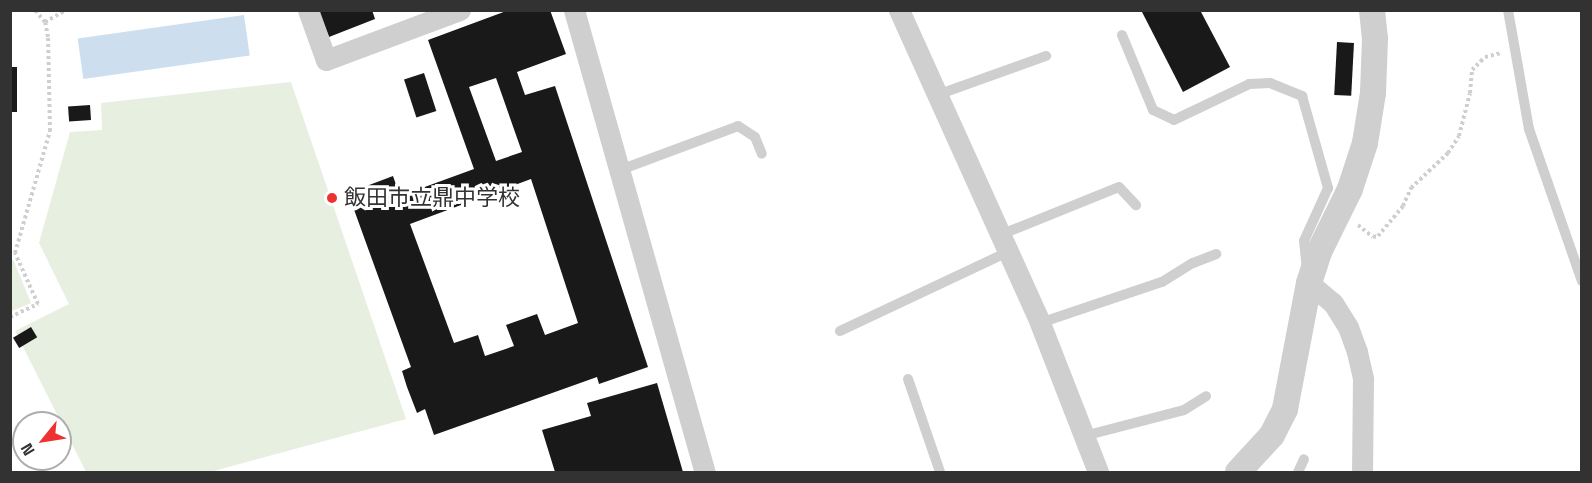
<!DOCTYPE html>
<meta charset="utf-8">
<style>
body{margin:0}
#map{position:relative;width:1592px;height:483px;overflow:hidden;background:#fff;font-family:"Space Grotesk","Noto Sans JP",sans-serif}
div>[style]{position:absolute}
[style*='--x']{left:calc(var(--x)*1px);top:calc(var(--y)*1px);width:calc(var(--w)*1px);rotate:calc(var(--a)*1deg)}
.green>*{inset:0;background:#e7efe1}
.water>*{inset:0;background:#cddfef;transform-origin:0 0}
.building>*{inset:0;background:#191919;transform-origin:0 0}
.path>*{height:4px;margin-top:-2px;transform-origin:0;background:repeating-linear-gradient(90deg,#cfcfcf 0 3px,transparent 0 6px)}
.service>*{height:10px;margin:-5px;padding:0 5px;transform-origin:5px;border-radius:5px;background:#cfcfcf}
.minor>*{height:21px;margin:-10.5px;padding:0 10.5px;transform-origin:10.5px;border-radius:10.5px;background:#cfcfcf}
.tertiary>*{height:26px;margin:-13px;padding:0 13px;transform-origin:13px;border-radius:13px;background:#cfcfcf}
.dots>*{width:16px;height:16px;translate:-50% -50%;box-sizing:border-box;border:3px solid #fff;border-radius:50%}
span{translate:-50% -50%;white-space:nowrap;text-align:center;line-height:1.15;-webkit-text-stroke:6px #fff;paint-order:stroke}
.poi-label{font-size:22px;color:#323232}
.left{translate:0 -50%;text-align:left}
.frame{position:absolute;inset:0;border:12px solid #323232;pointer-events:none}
.north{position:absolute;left:12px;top:411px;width:60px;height:60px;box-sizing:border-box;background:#fff;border:2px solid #adadad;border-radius:50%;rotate:240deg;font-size:16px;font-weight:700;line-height:24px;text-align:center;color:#323232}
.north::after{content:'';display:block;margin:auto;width:21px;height:27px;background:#ed3230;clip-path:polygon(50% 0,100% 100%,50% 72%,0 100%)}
</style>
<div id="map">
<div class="green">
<div style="clip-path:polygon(291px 82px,406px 419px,210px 472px,86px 472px,15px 331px,69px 304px,39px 243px,70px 132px,102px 130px,101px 103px)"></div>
<div style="clip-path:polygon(13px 259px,31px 303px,12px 311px,10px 264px)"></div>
</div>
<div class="water">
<div style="left:244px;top:15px;width:41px;height:168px;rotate:82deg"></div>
</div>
<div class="building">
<div style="clip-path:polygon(318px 10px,372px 10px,375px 19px,329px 37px)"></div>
<div style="clip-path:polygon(evenodd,509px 10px,550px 10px,566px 54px,517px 72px,525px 95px,555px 86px,648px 367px,599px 384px,597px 377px,434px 435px,425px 409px,417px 413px,407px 387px,402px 371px,411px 367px,348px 193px,393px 176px,400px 196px,474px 169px,428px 40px,509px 10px,496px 78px,522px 152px,496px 161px,469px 87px,496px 78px,509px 10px,531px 179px,578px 323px,545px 335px,537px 314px,506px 325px,514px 346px,485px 356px,478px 335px,454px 343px,410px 224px,531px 179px)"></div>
<div style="clip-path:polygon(1141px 10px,1200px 10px,1230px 67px,1183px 92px)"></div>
<div style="left:1337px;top:42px;width:17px;height:53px;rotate:3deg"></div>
<div style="left:10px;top:67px;width:7px;height:45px"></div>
<div style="left:424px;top:73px;width:40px;height:21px;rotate:72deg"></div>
<div style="left:90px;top:105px;width:15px;height:22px;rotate:86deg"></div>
<div style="left:31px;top:327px;width:12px;height:21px;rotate:59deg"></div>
<div style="clip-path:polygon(657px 383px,683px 472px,555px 472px,542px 430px,591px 416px,587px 403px)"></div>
</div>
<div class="path">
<div style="--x:45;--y:22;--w:24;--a:-30"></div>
<div style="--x:1358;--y:225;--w:19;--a:39"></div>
<div style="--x:1373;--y:237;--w:5;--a:-11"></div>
<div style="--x:1378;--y:236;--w:39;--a:-50"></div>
<div style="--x:1403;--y:206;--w:20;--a:-66"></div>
<div style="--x:1411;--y:188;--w:51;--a:-43.4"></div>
<div style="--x:1448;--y:153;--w:20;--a:-57"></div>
<div style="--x:1459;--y:136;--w:44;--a:-75.7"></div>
<div style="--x:1470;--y:93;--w:23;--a:-85"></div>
<div style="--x:1472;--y:70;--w:18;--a:-45"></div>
<div style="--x:1485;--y:57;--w:16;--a:-14"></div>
<div style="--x:10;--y:317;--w:31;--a:-25"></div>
<div style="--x:38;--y:304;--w:56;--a:-114.3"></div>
<div style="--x:15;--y:253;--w:127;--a:-74"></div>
<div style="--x:50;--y:131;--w:94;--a:-91.2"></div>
<div style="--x:48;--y:37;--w:15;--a:-101"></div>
<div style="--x:45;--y:22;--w:16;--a:-130"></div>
</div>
<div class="service">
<div style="--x:1508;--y:10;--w:121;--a:80"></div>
<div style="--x:1529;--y:129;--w:161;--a:70.8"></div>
<div style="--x:1122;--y:35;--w:81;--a:67.5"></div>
<div style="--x:1153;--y:110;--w:23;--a:25"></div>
<div style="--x:1174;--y:120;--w:83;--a:-25.6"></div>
<div style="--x:1249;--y:84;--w:21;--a:-3"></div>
<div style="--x:1270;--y:83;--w:35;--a:22"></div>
<div style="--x:1302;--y:96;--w:96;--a:74.2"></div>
<div style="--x:1328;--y:188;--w:58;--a:114.4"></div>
<div style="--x:1304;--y:241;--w:27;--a:84"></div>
<div style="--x:937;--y:95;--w:116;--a:-19.7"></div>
<div style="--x:620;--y:170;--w:126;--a:-20.4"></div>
<div style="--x:738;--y:126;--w:20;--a:33"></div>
<div style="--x:755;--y:137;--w:18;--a:68"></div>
<div style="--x:1000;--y:235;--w:128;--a:-22"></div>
<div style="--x:1119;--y:187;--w:25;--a:47"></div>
<div style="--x:1040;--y:323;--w:129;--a:-18.6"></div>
<div style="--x:1162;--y:282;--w:36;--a:-32"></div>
<div style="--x:1193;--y:263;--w:25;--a:-21"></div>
<div style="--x:840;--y:331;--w:186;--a:-25.2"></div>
<div style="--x:908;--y:379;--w:98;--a:71"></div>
<div style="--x:1084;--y:436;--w:103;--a:-14.6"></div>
<div style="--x:1184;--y:410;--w:26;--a:-32"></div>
<div style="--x:1298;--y:472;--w:14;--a:-65"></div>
</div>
<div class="minor">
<div style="--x:308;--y:10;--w:53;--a:70.2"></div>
<div style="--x:326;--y:60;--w:143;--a:-20.5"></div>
<div style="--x:574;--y:10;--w:480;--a:74.2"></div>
<div style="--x:899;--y:10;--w:343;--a:65.7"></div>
<div style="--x:1040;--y:323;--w:160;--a:68.7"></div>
<div style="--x:1309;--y:283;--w:31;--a:40"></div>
<div style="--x:1333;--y:303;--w:28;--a:58"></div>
<div style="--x:1348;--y:327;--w:27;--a:70"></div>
<div style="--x:1357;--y:352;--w:28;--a:77"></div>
<div style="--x:1363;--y:379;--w:93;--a:90.6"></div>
</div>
<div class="tertiary">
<div style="--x:1238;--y:472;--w:50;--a:-47.4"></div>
<div style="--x:1272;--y:435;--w:29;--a:-63"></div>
<div style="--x:1285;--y:409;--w:128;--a:-79.2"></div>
<div style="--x:1309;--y:283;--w:33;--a:-72"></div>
<div style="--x:1319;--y:252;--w:70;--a:-63.8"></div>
<div style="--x:1350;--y:189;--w:48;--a:-71.9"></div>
<div style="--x:1365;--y:143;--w:51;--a:-80.9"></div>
<div style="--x:1373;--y:93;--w:54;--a:-87.9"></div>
<div style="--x:1375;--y:39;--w:29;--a:-96"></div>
</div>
<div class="dots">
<div style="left:332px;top:198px;background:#ed3230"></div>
</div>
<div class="poi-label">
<span class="left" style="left:344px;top:198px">飯田市立鼎中学校</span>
</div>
<div class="frame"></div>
<div class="north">N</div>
</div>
